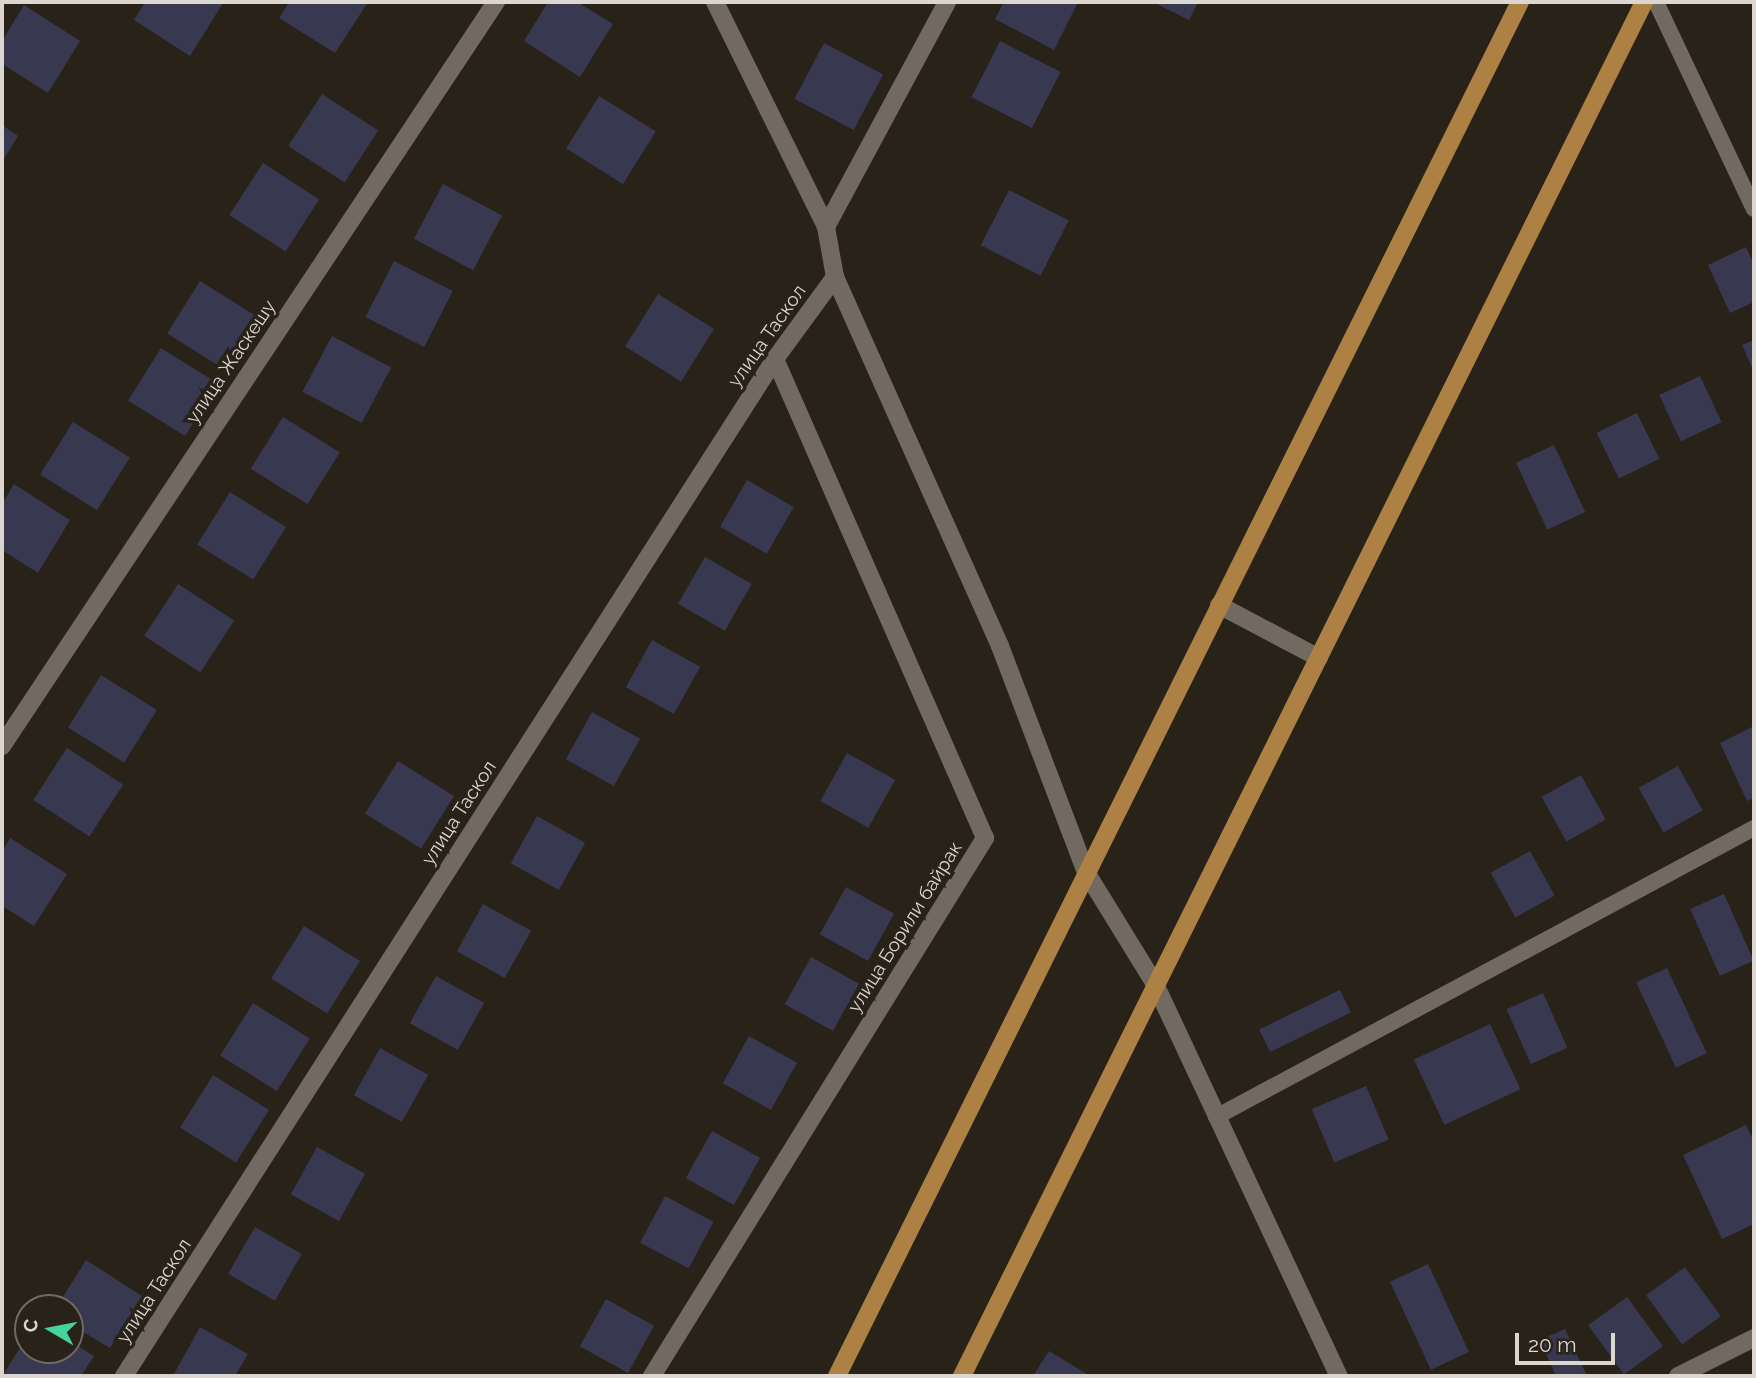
<!DOCTYPE html>
<meta charset="utf-8">
<style>
body{margin:0}
#map{position:relative;width:1756px;height:1378px;overflow:hidden;background:#292219;font-family:Raleway,sans-serif}
div>[style]{position:absolute}
[style*='--x']{left:calc(var(--x)*1px);top:calc(var(--y)*1px);width:calc(var(--w)*1px);rotate:calc(var(--a)*1deg)}
.building>*{inset:0;background:#383851;transform-origin:0 0}
.service>*{height:16px;margin:-8px;padding:0 8px;transform-origin:8px;border-radius:8px;background:#726a60}
.minor>*{height:18px;margin:-9px;padding:0 9px;transform-origin:9px;border-radius:9px;background:#726a60}
.tertiary>*{height:18px;margin:-9px;padding:0 9px;transform-origin:9px;border-radius:9px;background:#726a60}
.secondary>*{height:18px;margin:-9px;padding:0 9px;transform-origin:9px;border-radius:9px;background:#726a60}
.primary>*{height:18px;margin:-9px;padding:0 9px;transform-origin:9px;border-radius:9px;background:#ad8044}
span{translate:-50% -50%;white-space:nowrap;text-align:center;line-height:1.15;-webkit-text-stroke:7px #292219;paint-order:stroke}
.street-label{font-size:19px;color:#dbd6d0}
.frame{position:absolute;inset:0;border:4px solid #dbd6d0;pointer-events:none}
.north{position:absolute;left:14px;top:1294px;width:70px;height:70px;box-sizing:border-box;background:#292219;border:2px solid #706a62;border-radius:50%;rotate:280deg;font-size:19px;font-weight:700;line-height:28px;text-align:center;color:#dbd6d0}
.north::after{content:'';display:block;margin:auto;width:24px;height:32px;background:#46d49e;clip-path:polygon(50% 0,100% 100%,50% 72%,0 100%)}
.scale{position:absolute;left:1515px;top:1333px;width:100px;height:32px;box-sizing:border-box;border:4px solid #dbd6d0;border-top:0;padding-left:9px;font-size:21px;line-height:24px;white-space:nowrap;color:#dbd6d0;-webkit-text-stroke:5px #292219;paint-order:stroke}
</style>
<div id="map">
<div class="building">
<div style="clip-path:polygon(145px 2px,221px 2px,223px 3px,190px 56px,134px 20px)"></div>
<div style="clip-path:polygon(289px 2px,368px 2px,335px 53px,279px 18px)"></div>
<div style="clip-path:polygon(548px 2px,577px 2px,613px 24px,580px 77px,524px 41px)"></div>
<div style="clip-path:polygon(1004px 2px,1078px 2px,1054px 50px,995px 19px)"></div>
<div style="clip-path:polygon(1153px 2px,1198px 2px,1189px 20px)"></div>
<div style="clip-path:polygon(24px 5px,80px 41px,48px 93px,2px 64px,2px 41px)"></div>
<div style="left:1000px;top:41px;width:68px;height:63px;rotate:27deg"></div>
<div style="left:824px;top:43px;width:67px;height:63px;rotate:28deg"></div>
<div style="left:322px;top:94px;width:67px;height:62px;rotate:33deg"></div>
<div style="left:599px;top:96px;width:67px;height:62px;rotate:32deg"></div>
<div style="clip-path:polygon(2px 125px,18px 136px,2px 162px)"></div>
<div style="left:263px;top:163px;width:67px;height:62px;rotate:33deg"></div>
<div style="left:443px;top:184px;width:67px;height:62px;rotate:28deg"></div>
<div style="left:1009px;top:190px;width:67px;height:62px;rotate:27deg"></div>
<div style="clip-path:polygon(1746px 247px,1754px 264px,1754px 302px,1730px 313px,1708px 265px)"></div>
<div style="left:394px;top:261px;width:66px;height:63px;rotate:27deg"></div>
<div style="left:200px;top:281px;width:66px;height:62px;rotate:32deg"></div>
<div style="left:658px;top:294px;width:66px;height:62px;rotate:32deg"></div>
<div style="left:332px;top:336px;width:67px;height:63px;rotate:28deg"></div>
<div style="clip-path:polygon(1754px 340px,1754px 372px,1742px 345px)"></div>
<div style="left:161px;top:348px;width:67px;height:62px;rotate:32deg"></div>
<div style="left:1700px;top:376px;width:51px;height:45px;rotate:65deg"></div>
<div style="left:1637px;top:413px;width:51px;height:45px;rotate:64deg"></div>
<div style="left:283px;top:417px;width:67px;height:61px;rotate:32deg"></div>
<div style="left:73px;top:422px;width:67px;height:62px;rotate:32deg"></div>
<div style="left:1554px;top:445px;width:74px;height:42px;rotate:65deg"></div>
<div style="left:747px;top:480px;width:54px;height:54px;rotate:30deg"></div>
<div style="clip-path:polygon(14px 484px,70px 520px,38px 573px,2px 550px,2px 504px)"></div>
<div style="left:230px;top:492px;width:66px;height:62px;rotate:32deg"></div>
<div style="left:705px;top:557px;width:54px;height:54px;rotate:30deg"></div>
<div style="left:178px;top:584px;width:67px;height:62px;rotate:33deg"></div>
<div style="left:652px;top:640px;width:55px;height:54px;rotate:29deg"></div>
<div style="left:101px;top:675px;width:66px;height:62px;rotate:32deg"></div>
<div style="left:592px;top:712px;width:55px;height:54px;rotate:29deg"></div>
<div style="clip-path:polygon(1754px 726px,1754px 798px,1747px 801px,1720px 743px)"></div>
<div style="left:67px;top:748px;width:67px;height:62px;rotate:33deg"></div>
<div style="left:847px;top:753px;width:55px;height:55px;rotate:29deg"></div>
<div style="left:398px;top:761px;width:66px;height:62px;rotate:32deg"></div>
<div style="left:1678px;top:766px;width:51px;height:45px;rotate:61deg"></div>
<div style="left:1581px;top:775px;width:51px;height:45px;rotate:61deg"></div>
<div style="left:537px;top:816px;width:55px;height:54px;rotate:29deg"></div>
<div style="clip-path:polygon(10px 838px,67px 874px,34px 926px,2px 906px,2px 852px)"></div>
<div style="left:1530px;top:851px;width:51px;height:45px;rotate:61deg"></div>
<div style="left:846px;top:887px;width:55px;height:54px;rotate:29deg"></div>
<div style="left:1724px;top:894px;width:73px;height:37px;rotate:66deg"></div>
<div style="left:483px;top:904px;width:55px;height:54px;rotate:29deg"></div>
<div style="left:304px;top:926px;width:66px;height:62px;rotate:32deg"></div>
<div style="left:811px;top:957px;width:55px;height:54px;rotate:29deg"></div>
<div style="left:1667px;top:968px;width:94px;height:34px;rotate:65deg"></div>
<div style="left:436px;top:976px;width:55px;height:54px;rotate:29deg"></div>
<div style="left:1340px;top:990px;width:25px;height:90px;rotate:64deg"></div>
<div style="left:1543px;top:993px;width:60px;height:40px;rotate:66deg"></div>
<div style="left:253px;top:1003px;width:67px;height:62px;rotate:32deg"></div>
<div style="left:1490px;top:1024px;width:72px;height:84px;rotate:65deg"></div>
<div style="left:749px;top:1036px;width:55px;height:54px;rotate:29deg"></div>
<div style="left:380px;top:1048px;width:55px;height:54px;rotate:29deg"></div>
<div style="left:213px;top:1075px;width:66px;height:62px;rotate:32deg"></div>
<div style="left:1366px;top:1086px;width:58px;height:59px;rotate:67deg"></div>
<div style="clip-path:polygon(1746px 1125px,1754px 1142px,1754px 1224px,1722px 1239px,1683px 1155px)"></div>
<div style="left:712px;top:1131px;width:55px;height:54px;rotate:29deg"></div>
<div style="left:317px;top:1147px;width:55px;height:54px;rotate:29deg"></div>
<div style="left:665px;top:1196px;width:55px;height:53px;rotate:28deg"></div>
<div style="left:255px;top:1227px;width:54px;height:54px;rotate:30deg"></div>
<div style="clip-path:polygon(86px 1260px,142px 1296px,110px 1348px,70px 1324px,70px 1308px,56px 1308px)"></div>
<div style="left:1428px;top:1264px;width:97px;height:42px;rotate:65deg"></div>
<div style="left:1685px;top:1267px;width:61px;height:48px;rotate:54deg"></div>
<div style="left:1627px;top:1297px;width:61px;height:48px;rotate:54deg"></div>
<div style="left:606px;top:1299px;width:55px;height:54px;rotate:29deg"></div>
<div style="clip-path:polygon(200px 1327px,248px 1354px,235px 1376px,174px 1374px)"></div>
<div style="clip-path:polygon(1565px 1329px,1587px 1376px,1556px 1376px,1540px 1340px)"></div>
<div style="clip-path:polygon(28px 1335px,28px 1350px,70px 1350px,70px 1341px,94px 1356px,81px 1376px,9px 1376px,4px 1373px)"></div>
<div style="clip-path:polygon(1049px 1351px,1090px 1376px,1033px 1376px)"></div>
</div>
<div class="service">
<div style="--x:1656;--y:2;--w:229;--a:64.7"></div>
<div style="--x:1216;--y:1117;--w:611;--a:-28.24"></div>
</div>
<div class="minor">
<div style="--x:715;--y:2;--w:251;--a:63.7"></div>
<div style="--x:826;--y:227;--w:51;--a:79.8"></div>
<div style="--x:835;--y:277;--w:404;--a:65.9"></div>
<div style="--x:1000;--y:646;--w:242;--a:69.2"></div>
<div style="--x:826;--y:227;--w:255;--a:-61.7"></div>
<div style="--x:2;--y:746;--w:893;--a:-56.42"></div>
<div style="--x:124;--y:1376;--w:1208;--a:-57.38"></div>
<div style="--x:775;--y:359;--w:102;--a:-53.8"></div>
<div style="--x:652;--y:1376;--w:633;--a:-58.24"></div>
<div style="--x:985;--y:838;--w:523;--a:-113.67"></div>
<div style="--x:1678;--y:1376;--w:85;--a:-26.6"></div>
</div>
<div class="tertiary">
<div style="--x:1086;--y:872;--w:134;--a:58.4"></div>
<div style="--x:1156;--y:986;--w:431;--a:64.9"></div>
</div>
<div class="secondary">
<div style="--x:1219;--y:605;--w:113;--a:27.9"></div>
</div>
<div class="primary">
<div style="--x:837;--y:1376;--w:1534;--a:-63.57"></div>
<div style="--x:962;--y:1376;--w:1534;--a:-63.6"></div>
</div>
<div class="street-label">
<span style="left:767px;top:336px;rotate:-55deg">улица Таскол</span>
<span style="left:231px;top:362px;rotate:-56deg">улица Жаскешу</span>
<span style="left:459px;top:813px;rotate:-57deg">улица Таскол</span>
<span style="left:905px;top:927px;rotate:-58deg">улица Борили байрак</span>
<span style="left:154px;top:1291px;rotate:-57deg">улица Таскол</span>
</div>
<div class="frame"></div>
<div class="north">С</div>
<div class="scale">20 m</div>
</div>
